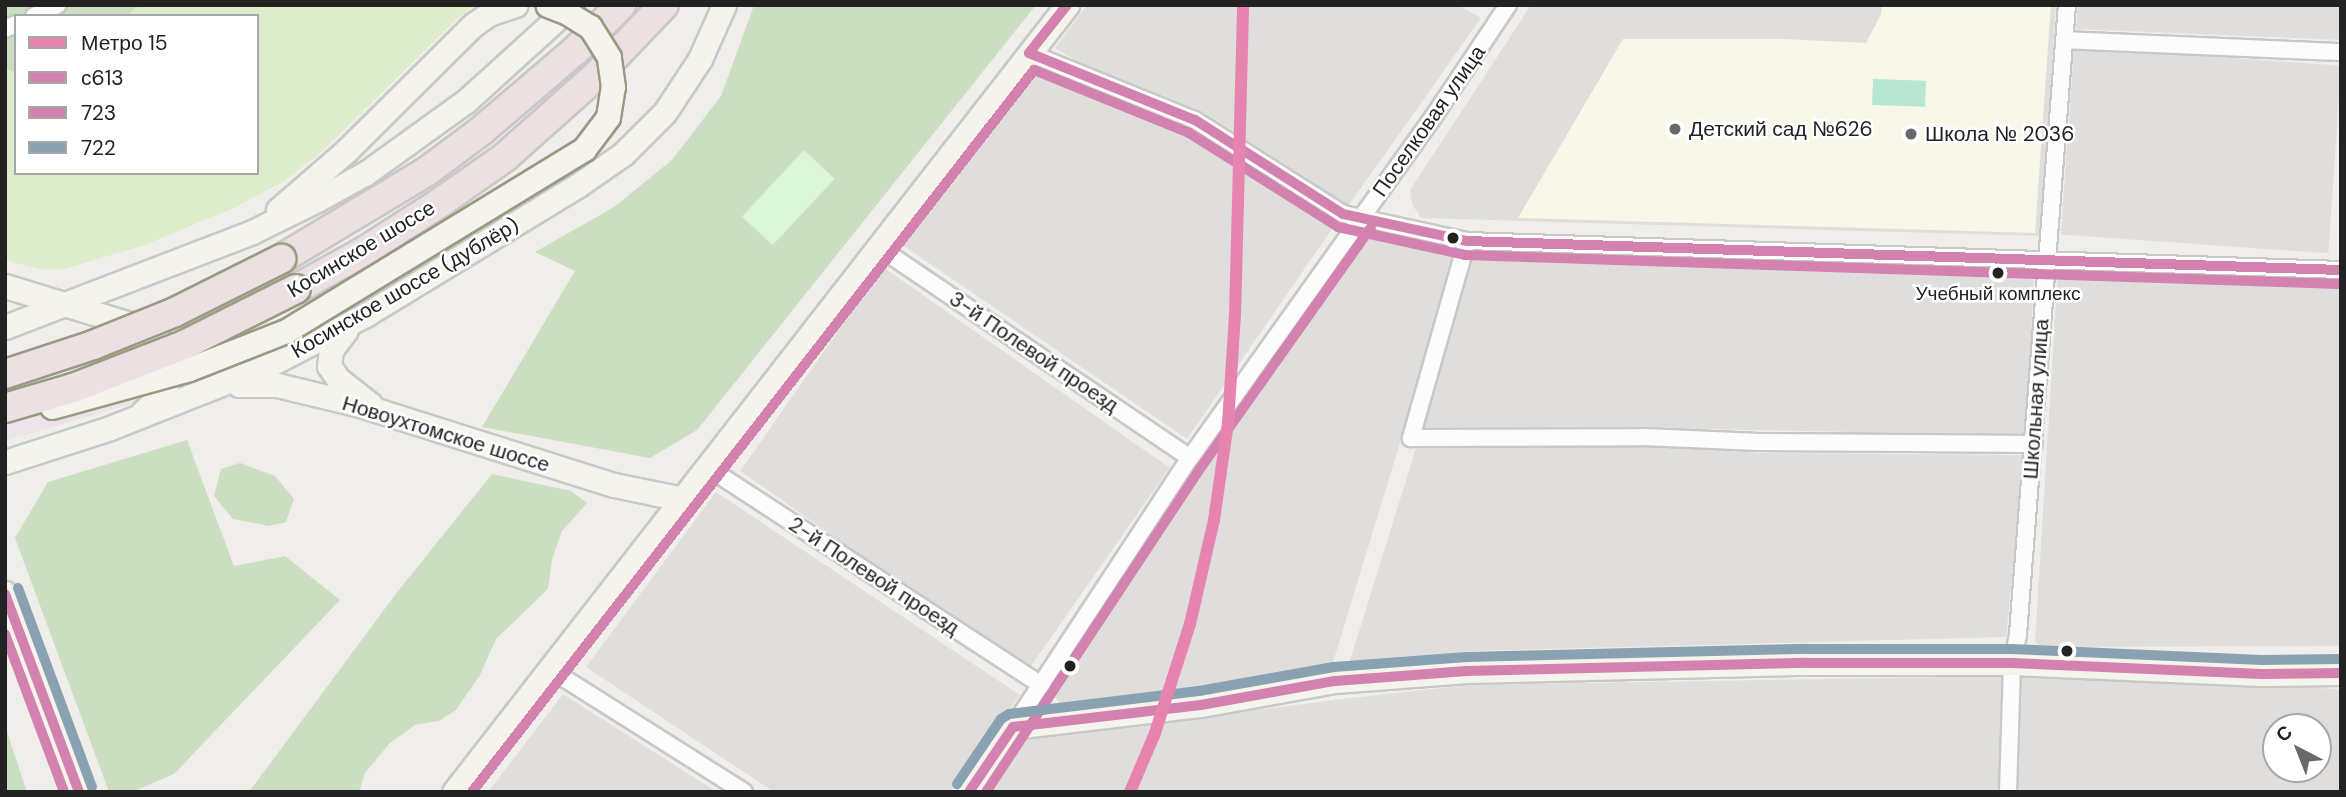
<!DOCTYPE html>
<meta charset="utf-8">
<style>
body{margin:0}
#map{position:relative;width:2346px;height:797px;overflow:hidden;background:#f0eeeb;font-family:"DM Sans",sans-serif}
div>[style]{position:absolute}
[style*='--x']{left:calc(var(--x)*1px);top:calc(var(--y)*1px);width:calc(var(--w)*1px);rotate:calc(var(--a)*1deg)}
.residential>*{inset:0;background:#dfdedc;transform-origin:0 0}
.industrial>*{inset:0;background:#ede4e9}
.education>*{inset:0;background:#f8f7e8}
.grass>*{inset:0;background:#ddeccb}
.forest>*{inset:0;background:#cbdec1}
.park>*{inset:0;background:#daf5da;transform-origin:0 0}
.pitch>*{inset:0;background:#b7e6d2;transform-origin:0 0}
.roads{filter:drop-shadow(2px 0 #c9c8c7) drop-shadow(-2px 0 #c9c8c7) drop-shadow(0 2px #c9c8c7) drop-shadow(0 -2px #c9c8c7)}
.street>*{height:16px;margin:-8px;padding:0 8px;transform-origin:8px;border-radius:8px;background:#fdfcfc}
.secondary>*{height:23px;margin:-11.5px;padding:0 11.5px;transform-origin:11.5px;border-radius:11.5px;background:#f4f4ed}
.highway>*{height:28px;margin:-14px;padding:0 14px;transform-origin:14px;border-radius:14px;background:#ece0e2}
.bridges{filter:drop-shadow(2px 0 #999a82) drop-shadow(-2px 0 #999a82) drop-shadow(0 2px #999a82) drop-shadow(0 -2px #999a82)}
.secondary-bridge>*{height:23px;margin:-11.5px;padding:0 11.5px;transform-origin:11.5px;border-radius:11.5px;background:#f4f4ed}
.highway-bridge>*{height:28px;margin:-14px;padding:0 14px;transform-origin:14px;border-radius:14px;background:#ece0e2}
.bus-1>*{height:10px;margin:-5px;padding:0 5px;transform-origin:5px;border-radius:5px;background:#d382af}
.bus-2>*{height:10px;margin:-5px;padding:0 5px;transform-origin:5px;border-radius:5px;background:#d382af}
.bus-3>*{height:10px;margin:-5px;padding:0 5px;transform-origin:5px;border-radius:5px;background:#8aa1b2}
.metro-1>*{height:12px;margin:-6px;padding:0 6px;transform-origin:6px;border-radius:6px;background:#e683af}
.dots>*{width:19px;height:19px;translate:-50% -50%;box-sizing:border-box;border:4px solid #fff;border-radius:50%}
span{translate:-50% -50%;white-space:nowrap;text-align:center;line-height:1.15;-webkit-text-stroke:5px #fff;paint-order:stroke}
.bus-label{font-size:19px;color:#222}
.street-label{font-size:21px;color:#222}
.poi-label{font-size:21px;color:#222}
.left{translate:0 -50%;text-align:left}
.frame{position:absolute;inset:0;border:7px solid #222;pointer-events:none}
.legend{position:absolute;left:14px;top:14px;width:245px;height:161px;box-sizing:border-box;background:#fff;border:2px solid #a7a7a7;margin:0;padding:9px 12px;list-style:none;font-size:21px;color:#222}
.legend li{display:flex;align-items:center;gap:14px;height:35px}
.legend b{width:35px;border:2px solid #a7a7a7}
.north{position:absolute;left:2262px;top:713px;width:70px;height:70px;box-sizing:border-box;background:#fff;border:2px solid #a7a7a7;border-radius:50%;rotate:318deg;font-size:19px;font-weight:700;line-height:28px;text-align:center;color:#222}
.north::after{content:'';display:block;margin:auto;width:24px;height:32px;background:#6a6968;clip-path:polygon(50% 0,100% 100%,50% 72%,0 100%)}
</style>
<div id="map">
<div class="residential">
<div style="clip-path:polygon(1087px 5px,1458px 5px,1481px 18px,1349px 205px,1202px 111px,1077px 61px,1055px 48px)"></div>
<div style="clip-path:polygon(1531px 5px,2056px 5px,2040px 236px,1421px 218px,1412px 204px,1410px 190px)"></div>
<div style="clip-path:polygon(2078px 5px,2341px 5px,2341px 40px,2076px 29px)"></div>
<div style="left:2074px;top:47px;width:268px;height:188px;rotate:4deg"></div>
<div style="clip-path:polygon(1036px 71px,1189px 136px,1332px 229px,1187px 439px,901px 244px)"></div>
<div style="clip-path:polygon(1362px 237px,1460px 246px,1330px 672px,1061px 706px,1052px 692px,1202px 466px)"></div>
<div style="clip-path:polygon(1474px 252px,2034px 269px,2027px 435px,1644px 428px,1422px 430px)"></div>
<div style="left:883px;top:267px;width:350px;height:249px;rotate:35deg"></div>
<div style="clip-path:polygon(2058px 271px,2341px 284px,2341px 646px,2042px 647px,2035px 641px)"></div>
<div style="clip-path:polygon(1417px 445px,1642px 446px,1762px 453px,2025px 455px,2006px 637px,1471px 651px,1348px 667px)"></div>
<div style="clip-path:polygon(716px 492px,1020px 695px,951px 792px,774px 792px,586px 667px)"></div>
<div style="clip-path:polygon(2001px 676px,2004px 679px,2000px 792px,984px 792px,1020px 740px,1342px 699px,1468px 685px)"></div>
<div style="clip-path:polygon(evenodd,2021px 676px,2341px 689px,2341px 792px,2015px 792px,2021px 676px,2276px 727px,2318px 727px,2318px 769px,2276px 769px,2276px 727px)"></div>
<div style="clip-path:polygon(563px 694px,717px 792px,488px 792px)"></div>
</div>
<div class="industrial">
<div style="clip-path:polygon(121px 327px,144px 400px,5px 441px,5px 364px)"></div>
</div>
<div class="education">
<div style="clip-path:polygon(1882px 5px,2051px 5px,2035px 233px,1518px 218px,1623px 39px,1784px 39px,1866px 43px,1881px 14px)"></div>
</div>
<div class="grass">
<div style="clip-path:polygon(140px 5px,476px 5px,461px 15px,318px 155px,284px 181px,234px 208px,142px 246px,60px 270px,38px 269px,5px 260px,5px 68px,16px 73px,16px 173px,257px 173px,257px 16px,126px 16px)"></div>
</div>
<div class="forest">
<div style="clip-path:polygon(140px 5px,126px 16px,16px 16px,16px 73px,5px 68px,5px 6px)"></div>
<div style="clip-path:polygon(754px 5px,1036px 5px,697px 430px,650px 458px,482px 427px,575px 271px,535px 252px,614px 207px,672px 160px,721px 96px)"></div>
<div style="clip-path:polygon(187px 440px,234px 566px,285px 556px,340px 600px,174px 774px,132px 792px,109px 792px,15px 538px,48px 482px)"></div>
<div style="clip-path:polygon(240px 463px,275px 476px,294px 499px,286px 522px,269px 526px,233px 519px,214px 496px,221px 469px)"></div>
<div style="clip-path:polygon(492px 474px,571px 491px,587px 503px,562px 531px,552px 559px,548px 589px,496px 639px,480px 675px,456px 710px,439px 721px,415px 725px,390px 743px,365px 773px,359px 792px,249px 792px,395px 595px)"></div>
<div style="clip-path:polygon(5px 726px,27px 792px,5px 792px)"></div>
</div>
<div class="park">
<div style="left:804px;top:150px;width:42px;height:91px;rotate:43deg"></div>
</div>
<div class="pitch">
<div style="left:1873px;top:79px;width:53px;height:26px;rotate:2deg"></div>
</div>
<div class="roads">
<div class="street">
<div style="--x:34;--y:16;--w:26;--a:-25"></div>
<div style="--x:5;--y:29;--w:12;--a:-24"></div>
<div style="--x:2065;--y:40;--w:276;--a:2.5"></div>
<div style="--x:1029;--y:53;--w:179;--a:22"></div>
<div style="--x:1195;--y:120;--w:175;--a:32.4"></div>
<div style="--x:1343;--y:214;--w:127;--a:12.3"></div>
<div style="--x:1467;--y:241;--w:874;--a:1.9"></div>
<div style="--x:1467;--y:241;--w:205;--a:105.9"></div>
<div style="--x:1411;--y:438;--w:232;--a:-0.2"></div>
<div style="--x:1643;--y:437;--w:116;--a:2.5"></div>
<div style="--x:1759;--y:442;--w:275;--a:0.4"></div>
<div style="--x:877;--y:246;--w:378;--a:34.1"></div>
<div style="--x:707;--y:467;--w:400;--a:33.1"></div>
<div style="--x:551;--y:670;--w:228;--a:32.3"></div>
<div style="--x:1013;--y:727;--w:322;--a:-56.7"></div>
<div style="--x:1190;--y:458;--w:417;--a:-54.5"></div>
<div style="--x:1432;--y:119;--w:137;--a:-56.3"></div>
<div style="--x:2008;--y:792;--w:129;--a:-88.2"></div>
<div style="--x:2012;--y:663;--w:30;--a:-78"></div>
<div style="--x:2018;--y:634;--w:631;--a:-85.55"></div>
</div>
<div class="secondary">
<div style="--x:278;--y:210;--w:90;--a:-40.9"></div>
<div style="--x:346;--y:151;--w:179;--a:-44.8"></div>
<div style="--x:473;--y:25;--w:19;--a:-35"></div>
<div style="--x:489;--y:14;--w:28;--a:-19"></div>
<div style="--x:5;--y:286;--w:152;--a:16.9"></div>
<div style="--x:150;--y:330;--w:30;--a:48"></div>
<div style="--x:170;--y:352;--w:21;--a:82"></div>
<div style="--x:173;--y:373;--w:28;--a:120"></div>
<div style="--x:159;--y:397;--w:22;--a:137"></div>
<div style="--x:5;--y:327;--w:265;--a:-21"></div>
<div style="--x:252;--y:232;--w:72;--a:-26.2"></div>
<div style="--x:317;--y:200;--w:56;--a:-28.9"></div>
<div style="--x:366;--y:173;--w:123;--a:-35.8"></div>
<div style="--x:466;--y:101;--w:143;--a:-42.2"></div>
<div style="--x:346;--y:330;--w:25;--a:127"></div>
<div style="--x:331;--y:350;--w:16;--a:97"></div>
<div style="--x:329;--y:366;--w:16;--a:55"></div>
<div style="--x:338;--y:379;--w:41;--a:38"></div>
<div style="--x:239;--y:385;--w:38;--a:0"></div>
<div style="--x:277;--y:385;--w:85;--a:13.5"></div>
<div style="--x:360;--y:405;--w:266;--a:17.5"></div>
<div style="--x:614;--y:485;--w:69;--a:11.6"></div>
<div style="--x:5;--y:462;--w:110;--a:-17.9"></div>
<div style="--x:110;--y:428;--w:171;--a:-21.6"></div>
<div style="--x:269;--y:365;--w:110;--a:-27.5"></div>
<div style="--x:367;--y:314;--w:246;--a:-31.4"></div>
<div style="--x:577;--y:186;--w:56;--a:-34.8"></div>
<div style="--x:623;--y:154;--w:59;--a:-45"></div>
<div style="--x:665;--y:112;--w:64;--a:-56.6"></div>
<div style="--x:700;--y:59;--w:59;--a:-66"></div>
<div style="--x:5;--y:593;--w:212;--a:69.6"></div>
<div style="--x:454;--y:792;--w:998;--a:-52.08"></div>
<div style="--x:969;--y:792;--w:78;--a:-55.9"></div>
<div style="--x:1013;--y:727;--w:189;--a:-6.7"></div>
<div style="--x:1201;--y:705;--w:136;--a:-10.2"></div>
<div style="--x:1335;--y:681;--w:132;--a:-4.3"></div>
<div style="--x:1467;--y:671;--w:339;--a:-1.4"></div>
<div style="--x:1806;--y:663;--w:206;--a:0"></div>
<div style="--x:2012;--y:663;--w:250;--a:2.5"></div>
<div style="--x:2262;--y:674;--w:79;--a:-0.7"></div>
</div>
<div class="highway">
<div style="--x:281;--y:259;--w:169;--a:-31"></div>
<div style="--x:426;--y:172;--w:69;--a:-36.7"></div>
<div style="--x:481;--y:131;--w:125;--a:-40.5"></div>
<div style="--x:576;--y:50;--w:64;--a:-45"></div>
<div style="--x:296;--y:289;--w:77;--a:-28.9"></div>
<div style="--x:363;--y:252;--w:89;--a:-32.6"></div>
<div style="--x:438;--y:204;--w:82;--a:-35"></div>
<div style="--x:505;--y:157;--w:125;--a:-41.7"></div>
<div style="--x:598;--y:74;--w:95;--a:-46.3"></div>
</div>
</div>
<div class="bridges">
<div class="secondary-bridge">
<div style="--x:52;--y:407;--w:142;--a:-15.5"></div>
<div style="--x:189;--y:369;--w:104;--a:-21.4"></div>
<div style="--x:286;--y:331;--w:349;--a:-31.4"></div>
<div style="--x:584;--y:149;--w:40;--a:-53"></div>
<div style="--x:608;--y:117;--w:30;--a:-81"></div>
<div style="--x:613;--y:87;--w:30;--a:-98"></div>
<div style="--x:609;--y:57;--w:36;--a:-122"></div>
<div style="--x:590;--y:27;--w:26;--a:-148"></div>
<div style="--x:568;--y:13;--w:22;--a:-159"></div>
</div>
<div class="highway-bridge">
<div style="--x:5;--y:374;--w:93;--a:-18.2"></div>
<div style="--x:93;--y:345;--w:88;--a:-21.9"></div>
<div style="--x:175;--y:312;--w:119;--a:-26.6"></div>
<div style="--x:5;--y:408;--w:71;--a:-16.4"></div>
<div style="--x:73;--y:388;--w:119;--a:-21.2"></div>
<div style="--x:184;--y:345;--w:125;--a:-26.6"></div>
</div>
</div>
<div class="bus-1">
<div style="--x:1029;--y:53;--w:179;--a:22"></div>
<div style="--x:1195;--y:120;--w:175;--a:32.4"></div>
<div style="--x:1343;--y:214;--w:127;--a:12.3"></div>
<div style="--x:1467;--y:241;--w:874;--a:1.9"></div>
<div style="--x:1029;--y:53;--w:61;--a:-51.6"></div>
<div style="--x:5;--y:594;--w:211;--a:69.5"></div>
<div style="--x:969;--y:792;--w:78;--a:-55.9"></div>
<div style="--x:1013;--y:727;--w:189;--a:-6.7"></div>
<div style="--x:1201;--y:705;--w:136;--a:-10.2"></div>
<div style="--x:1335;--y:681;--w:132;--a:-4.3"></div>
<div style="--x:1467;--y:671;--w:339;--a:-1.4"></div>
<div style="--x:1806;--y:663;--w:206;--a:0"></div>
<div style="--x:2012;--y:663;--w:250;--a:2.5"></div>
<div style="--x:2262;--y:674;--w:79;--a:-0.7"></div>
</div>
<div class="bus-2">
<div style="--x:5;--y:634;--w:169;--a:69.5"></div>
<div style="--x:472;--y:792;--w:915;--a:-52.1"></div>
<div style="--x:1034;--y:70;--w:167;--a:22.1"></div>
<div style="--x:1189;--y:133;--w:176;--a:32.2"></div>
<div style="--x:1338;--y:227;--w:130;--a:12.4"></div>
<div style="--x:1465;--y:255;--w:876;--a:1.9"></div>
<div style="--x:986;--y:792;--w:391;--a:-56.5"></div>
<div style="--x:1202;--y:466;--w:293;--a:-54.7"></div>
</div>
<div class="bus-3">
<div style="--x:18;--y:588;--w:212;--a:69.6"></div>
<div style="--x:957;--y:784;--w:78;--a:-55.9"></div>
<div style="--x:1001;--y:719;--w:9;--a:-32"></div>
<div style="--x:1009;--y:714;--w:191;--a:-6.9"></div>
<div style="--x:1199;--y:691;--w:137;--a:-10.1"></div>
<div style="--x:1334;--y:667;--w:133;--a:-4.3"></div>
<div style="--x:1467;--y:657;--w:339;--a:-1.4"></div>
<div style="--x:1806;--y:649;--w:206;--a:0"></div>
<div style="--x:2012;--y:649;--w:250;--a:2.5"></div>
<div style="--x:2262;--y:660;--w:79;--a:-0.7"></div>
</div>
<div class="metro-1">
<div style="--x:1130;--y:792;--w:64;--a:-67"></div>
<div style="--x:1155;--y:733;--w:114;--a:-72.2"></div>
<div style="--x:1190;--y:624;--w:107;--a:-77"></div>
<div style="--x:1214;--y:520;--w:98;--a:-81.8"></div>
<div style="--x:1228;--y:423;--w:107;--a:-86.3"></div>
<div style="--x:1235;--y:316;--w:311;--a:-88.5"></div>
</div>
<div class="dots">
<div style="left:1675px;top:129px;background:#6a6968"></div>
<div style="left:1911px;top:134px;background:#6a6968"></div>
<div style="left:1453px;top:238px;background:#222"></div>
<div style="left:1998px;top:273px;background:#222"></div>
<div style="left:2067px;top:651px;background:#222"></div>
<div style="left:1070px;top:666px;background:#222"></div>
</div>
<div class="bus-label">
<span style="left:1998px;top:294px">Учебный комплекс</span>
</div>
<div class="street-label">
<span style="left:1429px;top:121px;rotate:-55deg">Поселковая улица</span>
<span style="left:361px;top:249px;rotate:-31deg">Косинское шоссе</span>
<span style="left:405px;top:288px;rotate:-30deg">Косинское шоссе (дублёр)</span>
<span style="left:1034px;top:352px;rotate:34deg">3-й Полевой проезд</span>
<span style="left:2036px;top:399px;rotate:-86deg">Школьная улица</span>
<span style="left:446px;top:434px;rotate:17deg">Новоухтомское шоссе</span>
<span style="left:874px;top:576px;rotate:33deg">2-й Полевой проезд</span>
</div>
<div class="poi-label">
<span class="left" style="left:1689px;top:129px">Детский сад №626</span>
<span class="left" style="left:1925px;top:134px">Школа № 2036</span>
</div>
<div class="frame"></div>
<ul class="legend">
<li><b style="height:9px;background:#e683af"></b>Метро 15</li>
<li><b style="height:9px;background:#d382af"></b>с613</li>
<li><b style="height:9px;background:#d382af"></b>723</li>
<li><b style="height:9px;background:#8aa1b2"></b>722</li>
</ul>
<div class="north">С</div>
</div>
